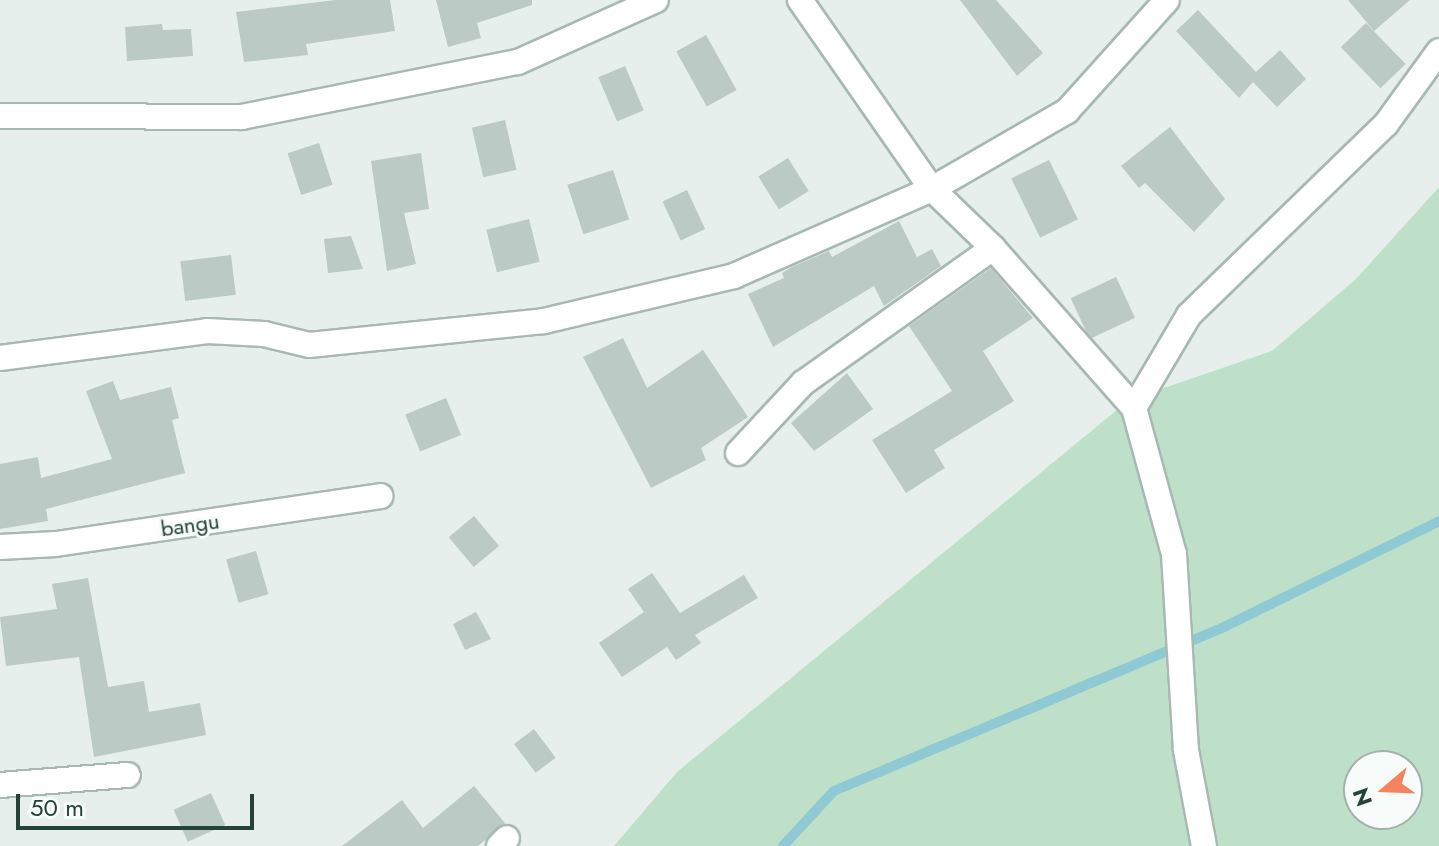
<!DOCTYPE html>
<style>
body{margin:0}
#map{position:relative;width:1439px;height:846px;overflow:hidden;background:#e6efeb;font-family:Jost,sans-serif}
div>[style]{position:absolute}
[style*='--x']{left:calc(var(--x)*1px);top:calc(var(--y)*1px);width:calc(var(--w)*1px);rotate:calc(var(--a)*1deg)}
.green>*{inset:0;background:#bfe0c8}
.stream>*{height:10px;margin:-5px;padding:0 5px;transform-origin:5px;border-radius:5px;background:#8ec9d4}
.building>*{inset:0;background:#bbcac4;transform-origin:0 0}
.roads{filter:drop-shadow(2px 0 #a8b8b2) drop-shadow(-2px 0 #a8b8b2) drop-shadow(0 2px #a8b8b2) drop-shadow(0 -2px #a8b8b2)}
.minor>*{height:24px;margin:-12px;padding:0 12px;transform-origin:12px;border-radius:12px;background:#fff}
span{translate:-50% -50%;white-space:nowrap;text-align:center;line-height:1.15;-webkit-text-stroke:6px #f7fbf9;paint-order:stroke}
.street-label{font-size:22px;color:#24423a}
.north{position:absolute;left:1343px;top:750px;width:80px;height:80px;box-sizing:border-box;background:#f7fbf9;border:2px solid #a3b1ad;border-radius:50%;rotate:251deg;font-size:22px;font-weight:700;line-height:32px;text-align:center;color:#24423a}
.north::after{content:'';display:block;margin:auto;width:28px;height:36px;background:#f4845f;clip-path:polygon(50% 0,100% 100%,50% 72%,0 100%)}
.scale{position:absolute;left:16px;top:794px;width:238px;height:36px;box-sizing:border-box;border:4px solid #24423a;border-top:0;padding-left:10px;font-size:24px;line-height:28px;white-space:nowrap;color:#24423a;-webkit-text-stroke:6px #f7fbf9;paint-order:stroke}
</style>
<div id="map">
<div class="green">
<div style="clip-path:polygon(evenodd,1439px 187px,1439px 846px,614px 846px,677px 772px,1129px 400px,1272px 351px,1356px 279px,1439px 187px,1359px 766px,1407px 766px,1407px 814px,1359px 814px,1359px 766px)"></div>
</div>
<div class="stream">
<div style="--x:783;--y:846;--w:75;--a:-47.2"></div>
<div style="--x:834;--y:791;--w:425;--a:-22.8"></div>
<div style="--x:1226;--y:626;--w:237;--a:-26.2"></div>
</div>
<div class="building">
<div style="clip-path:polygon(336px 0,390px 0,395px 31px,306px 44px,308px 55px,244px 62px,236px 12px)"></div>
<div style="clip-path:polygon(436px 0,532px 0,532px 5px,477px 23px,481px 38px,448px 47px)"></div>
<div style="clip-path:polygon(960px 0,996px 0,1043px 53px,1017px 76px)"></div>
<div style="clip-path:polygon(1348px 0,1410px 0,1374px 31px)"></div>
<div style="clip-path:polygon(1198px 10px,1256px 72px,1280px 50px,1306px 79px,1277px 107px,1253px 82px,1239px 98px,1176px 31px)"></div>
<div style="left:1366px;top:23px;width:57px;height:35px;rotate:46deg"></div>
<div style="clip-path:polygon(162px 24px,163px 30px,191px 29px,193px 56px,127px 61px,125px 27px)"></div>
<div style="left:706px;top:35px;width:63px;height:34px;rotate:61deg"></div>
<div style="left:625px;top:66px;width:48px;height:29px;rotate:67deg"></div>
<div style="left:505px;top:120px;width:51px;height:34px;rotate:77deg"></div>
<div style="clip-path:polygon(1170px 127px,1225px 199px,1194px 232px,1145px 183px,1139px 188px,1121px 166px)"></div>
<div style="left:319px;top:143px;width:44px;height:33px;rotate:72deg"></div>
<div style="clip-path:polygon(421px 153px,429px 209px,404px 213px,416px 264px,387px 271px,371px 161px)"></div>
<div style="left:788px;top:158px;width:39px;height:35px;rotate:58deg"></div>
<div style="left:1049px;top:160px;width:66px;height:42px;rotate:64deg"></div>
<div style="left:613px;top:170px;width:52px;height:48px;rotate:72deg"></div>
<div style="left:687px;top:190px;width:43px;height:27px;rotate:65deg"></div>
<div style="left:529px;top:219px;width:44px;height:44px;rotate:76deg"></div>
<div style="clip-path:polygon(899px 221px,917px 257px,932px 249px,941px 266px,884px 306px,874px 286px,773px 347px,748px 294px,784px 278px,782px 273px,792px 267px,829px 251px,832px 257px)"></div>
<div style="clip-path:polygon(351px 236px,363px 269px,328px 273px,324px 239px)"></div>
<div style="left:231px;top:255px;width:40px;height:51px;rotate:83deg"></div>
<div style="clip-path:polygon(991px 268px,1033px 318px,983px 351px,1014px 401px,934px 450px,945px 468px,906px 493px,872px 440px,952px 391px,909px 326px)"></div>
<div style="left:1116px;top:277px;width:45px;height:50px;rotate:65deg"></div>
<div style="clip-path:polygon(623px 338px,647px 388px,703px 350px,748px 417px,701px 448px,706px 460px,651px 488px,583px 357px)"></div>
<div style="clip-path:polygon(847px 373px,873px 409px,814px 451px,791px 423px)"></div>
<div style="clip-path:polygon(113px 381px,120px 400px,171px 387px,179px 418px,172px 420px,185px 473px,46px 509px,48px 521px,0 529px,0 464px,38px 457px,41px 478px,112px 459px,86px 391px)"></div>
<div style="left:446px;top:398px;width:40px;height:44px;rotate:68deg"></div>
<div style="left:474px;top:516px;width:39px;height:33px;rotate:50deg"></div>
<div style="left:256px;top:551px;width:45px;height:31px;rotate:74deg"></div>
<div style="clip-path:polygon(652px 573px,680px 613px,744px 575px,758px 598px,695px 635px,701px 643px,676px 660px,667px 647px,622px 677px,599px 643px,644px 612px,628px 589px)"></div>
<div style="clip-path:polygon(88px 578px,108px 687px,144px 681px,149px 712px,200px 703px,206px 735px,94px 757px,79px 657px,6px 666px,0 617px,57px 609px,52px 584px)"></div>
<div style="clip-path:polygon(476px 612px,491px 639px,465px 650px,453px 624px)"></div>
<div style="left:534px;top:729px;width:36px;height:25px;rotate:53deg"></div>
<div style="clip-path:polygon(474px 786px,505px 823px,478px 846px,342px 846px,402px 800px,423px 828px)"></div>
<div style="left:211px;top:793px;width:35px;height:41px;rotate:66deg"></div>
</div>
<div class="roads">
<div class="minor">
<div style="--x:800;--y:0;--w:231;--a:55.1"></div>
<div style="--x:932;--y:189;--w:85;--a:44"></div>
<div style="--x:993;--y:248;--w:213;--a:48.6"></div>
<div style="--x:1134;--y:408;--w:151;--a:74.7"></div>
<div style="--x:1174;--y:554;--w:196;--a:86.5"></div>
<div style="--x:1186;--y:750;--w:98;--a:79.4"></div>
<div style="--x:0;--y:116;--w:242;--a:0.2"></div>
<div style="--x:242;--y:117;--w:281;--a:-11.3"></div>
<div style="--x:518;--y:62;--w:151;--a:-24.2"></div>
<div style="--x:0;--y:358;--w:209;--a:-7.4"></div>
<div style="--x:207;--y:331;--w:57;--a:3"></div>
<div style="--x:264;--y:334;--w:46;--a:13.7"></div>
<div style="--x:309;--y:345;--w:236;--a:-5.8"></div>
<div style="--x:544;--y:321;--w:195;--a:-13.3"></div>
<div style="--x:734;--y:276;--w:216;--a:-23.7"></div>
<div style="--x:932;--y:189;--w:156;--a:-30"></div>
<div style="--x:1067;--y:111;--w:149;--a:-48"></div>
<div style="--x:1134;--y:408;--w:108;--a:-59.4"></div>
<div style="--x:1189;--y:315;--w:274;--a:-44.1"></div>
<div style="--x:1386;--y:124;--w:90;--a:-54"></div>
<div style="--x:738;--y:453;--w:96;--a:-47.1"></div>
<div style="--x:803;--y:383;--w:233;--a:-35.4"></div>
<div style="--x:0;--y:547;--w:56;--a:-3.1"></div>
<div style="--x:56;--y:544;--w:328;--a:-8.4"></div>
<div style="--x:0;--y:785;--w:128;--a:-4.5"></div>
<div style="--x:499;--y:846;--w:11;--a:-45"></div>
</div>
</div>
<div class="street-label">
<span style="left:190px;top:525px;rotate:-8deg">bangu</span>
</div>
<div class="north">N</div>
<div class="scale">50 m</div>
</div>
